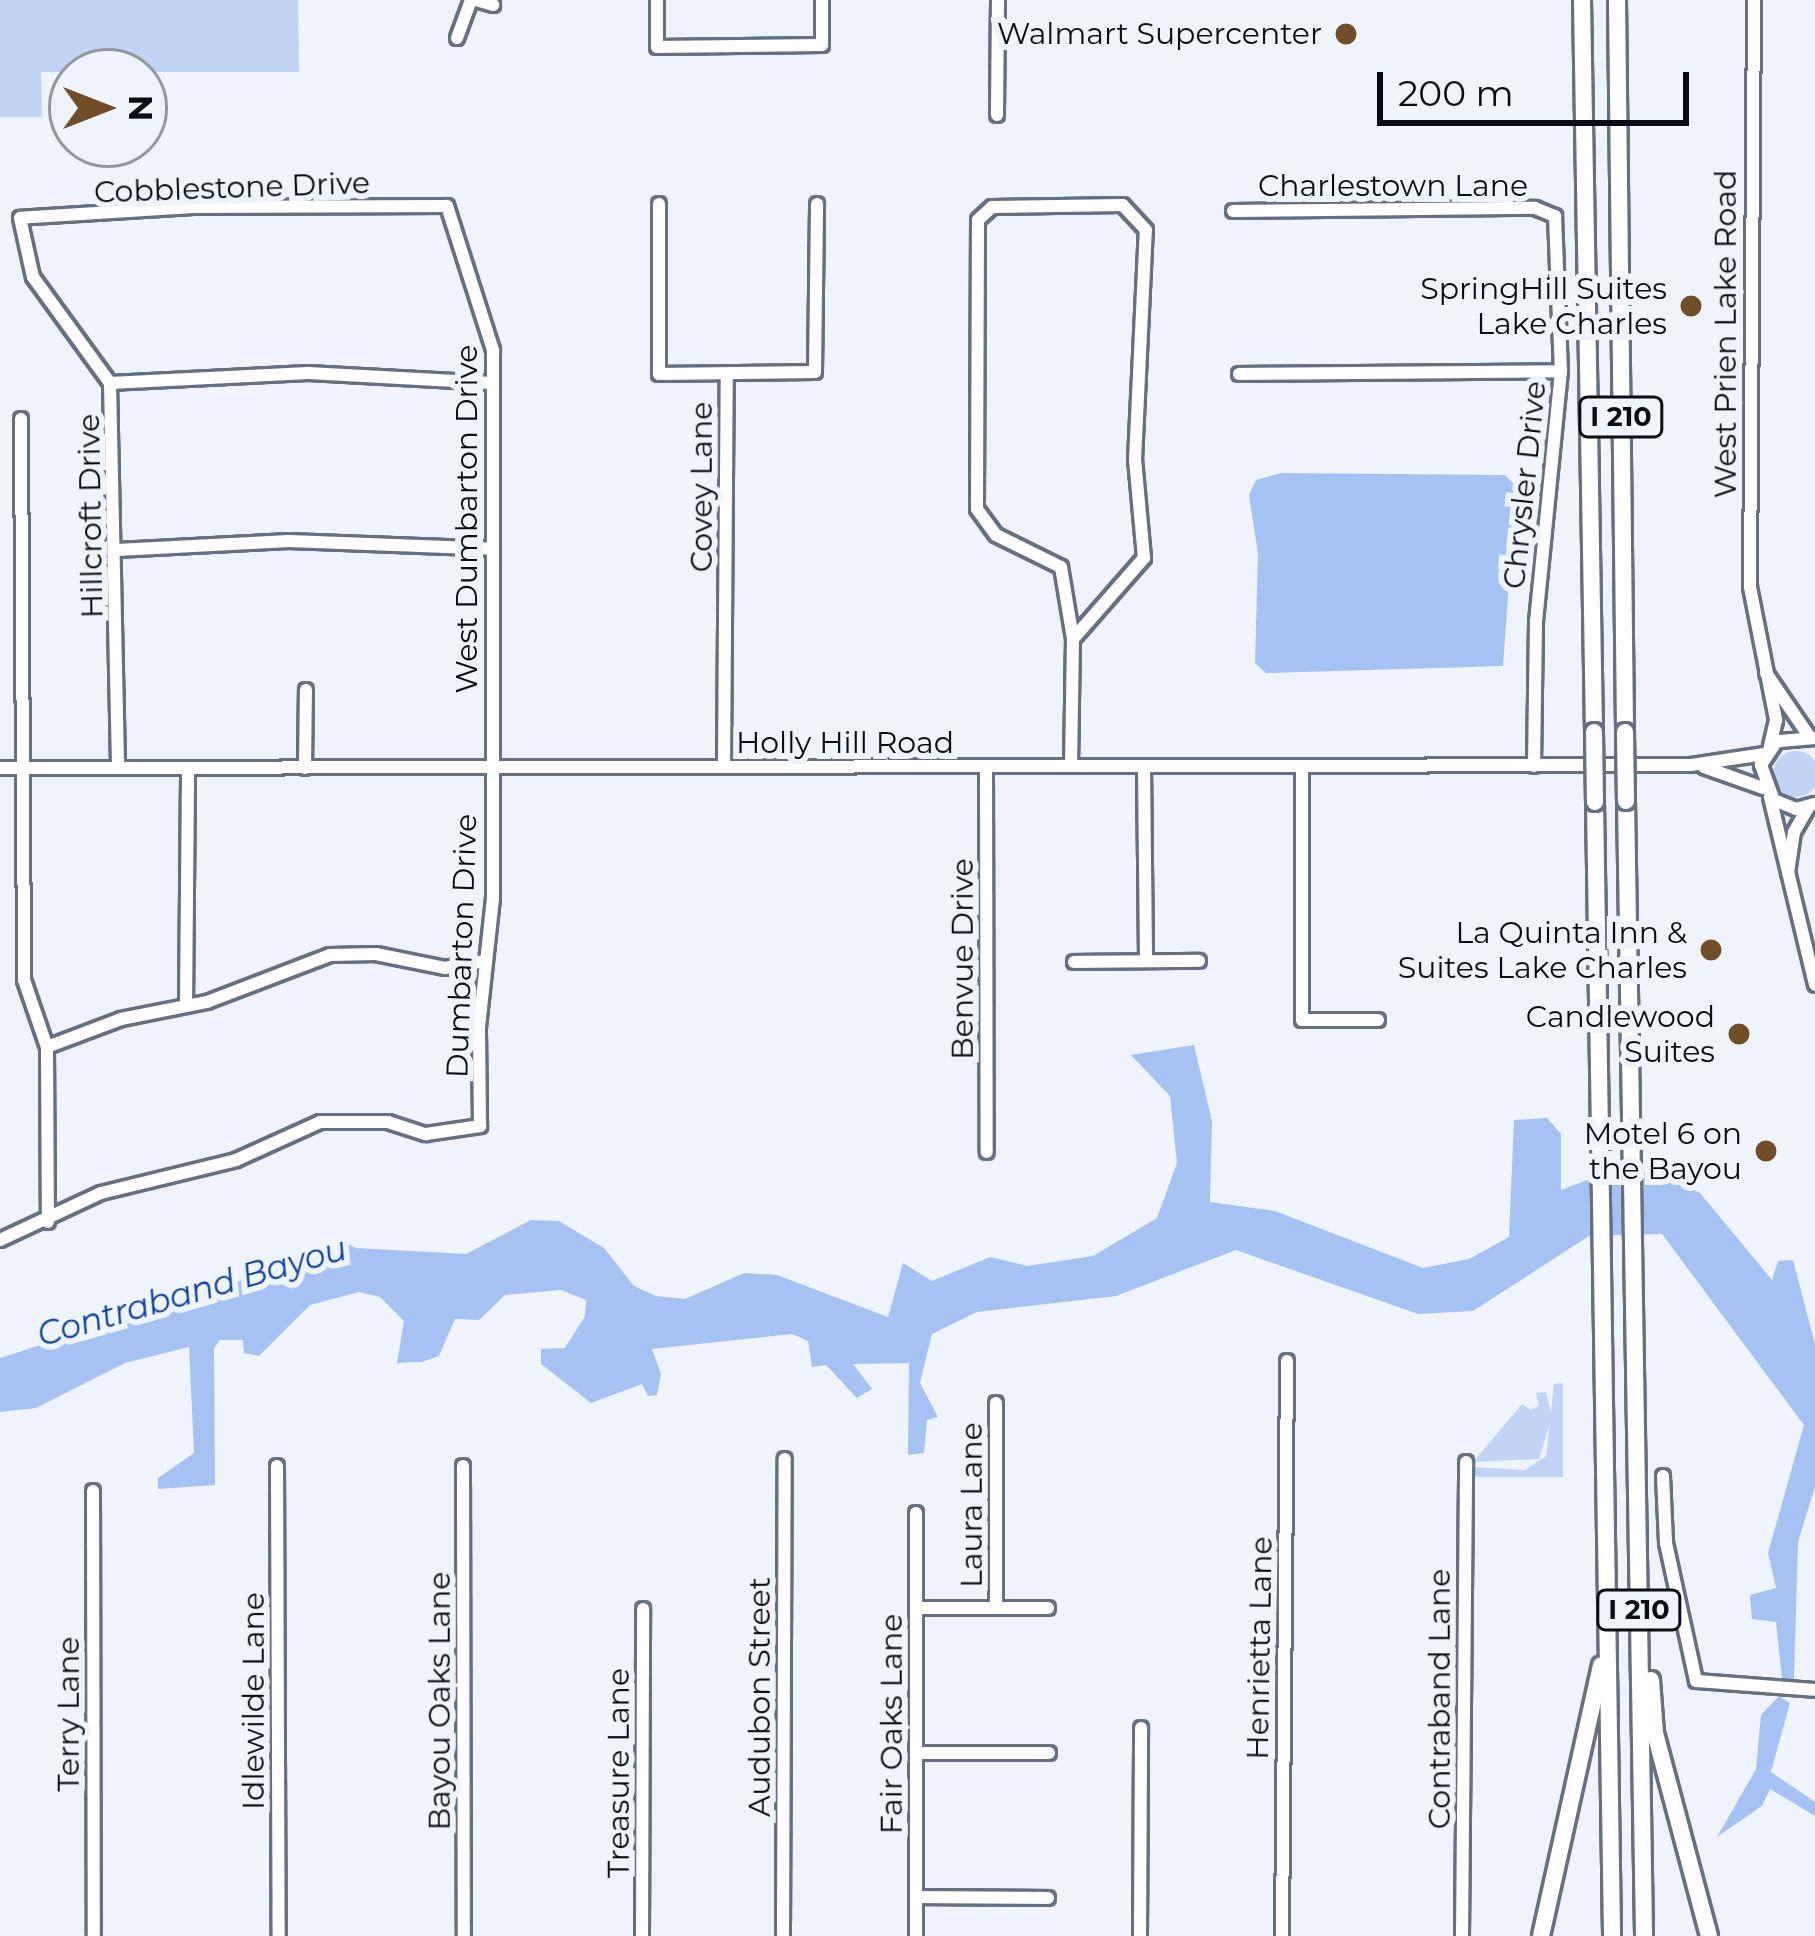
<!DOCTYPE html>
<style>
body{margin:0}
#map{position:relative;width:1815px;height:1936px;overflow:hidden;background:#eff4fc;font-family:Montserrat,sans-serif}
div>[style]{position:absolute}
[style*='--x']{left:calc(var(--x)*1px);top:calc(var(--y)*1px);width:calc(var(--w)*1px);rotate:calc(var(--a)*1deg)}
.green>*{inset:0;background:#c1d4f5}
.round{border-radius:50%}
.water>*{inset:0;background:#a6c2f3}
.roads{filter:drop-shadow(3px 0 #667081) drop-shadow(-3px 0 #667081) drop-shadow(0 3px #667081) drop-shadow(0 -3px #667081)}
.minor>*{height:12px;margin:-6px;padding:0 6px;transform-origin:6px;border-radius:6px;background:#fff}
.highway>*{height:16px;margin:-8px;padding:0 8px;transform-origin:8px;border-radius:8px;background:#fff}
.bridges{filter:drop-shadow(3px 0 #667081) drop-shadow(-3px 0 #667081) drop-shadow(0 3px #667081) drop-shadow(0 -3px #667081)}
.highway-bridge>*{height:16px;margin:-8px;padding:0 8px;transform-origin:8px;border-radius:8px;background:#fff}
.dots>*{width:33px;height:33px;translate:-50% -50%;box-sizing:border-box;border:6px solid #eff4fc;border-radius:50%}
span{translate:-50% -50%;white-space:nowrap;text-align:center;line-height:1.15;-webkit-text-stroke:12px #eff4fc;paint-order:stroke}
.shield-label span{padding:3px 9px;background:#eff4fc;border:3px solid;border-radius:9px;-webkit-text-stroke-width:0}
.shield-label{font-size:27px;color:#0a0e14;font-weight:700}
.poi-label{font-size:30px;color:#0a0e14}
.right{translate:-100% -50%;text-align:right}
.street-label{font-size:30px;color:#0a0e14}
.water-label{font-size:33px;color:#10429d;font-style:italic}
.north{position:absolute;left:48px;top:48px;width:120px;height:120px;box-sizing:border-box;background:#eff4fc;border:3px solid #93989f;border-radius:50%;rotate:90deg;font-size:33px;font-weight:700;line-height:48px;text-align:center;color:#0a0e14}
.north::after{content:'';display:block;margin:auto;width:42px;height:54px;background:#714e27;clip-path:polygon(50% 0,100% 100%,50% 72%,0 100%)}
.scale{position:absolute;left:1377px;top:72px;width:312px;height:54px;box-sizing:border-box;border:6px solid #0a0e14;border-top:0;padding-left:15px;font-size:36px;line-height:42px;white-space:nowrap;color:#0a0e14;-webkit-text-stroke:9px #eff4fc;paint-order:stroke}
</style>
<div id="map">
<div class="green">
<div style="clip-path:polygon(0 0,298px 0,299px 72px,41px 72px,42px 117px,0 117px)"></div>
<div class="round" style="left:1773px;top:751px;width:46px;height:46px"></div>
<div style="clip-path:polygon(1563px 1383px,1563px 1477px,1473px 1477px,1473px 1467px,1525px 1470px,1546px 1456px,1554px 1384px)"></div>
<div style="clip-path:polygon(1546px 1392px,1552px 1417px,1539px 1459px,1473px 1462px,1522px 1404px,1531px 1410px,1539px 1405px,1536px 1393px)"></div>
</div>
<div class="water">
<div style="clip-path:polygon(1281px 473px,1505px 475px,1516px 486px,1503px 666px,1266px 673px,1255px 663px,1258px 554px,1249px 495px,1256px 480px)"></div>
<div style="clip-path:polygon(1194px 1045px,1212px 1121px,1210px 1202px,1275px 1211px,1423px 1268px,1469px 1259px,1509px 1237px,1514px 1120px,1547px 1118px,1561px 1134px,1561px 1190px,1613px 1170px,1654px 1167px,1700px 1193px,1772px 1280px,1778px 1261px,1793px 1260px,1815px 1344px,1815px 1487px,1798px 1542px,1794px 1679px,1782px 1679px,1776px 1622px,1752px 1619px,1750px 1595px,1776px 1588px,1768px 1553px,1804px 1425px,1662px 1234px,1589px 1236px,1473px 1311px,1418px 1314px,1236px 1250px,1116px 1296px,977px 1312px,932px 1334px,920px 1383px,938px 1417px,927px 1420px,924px 1453px,908px 1455px,909px 1363px,853px 1364px,872px 1389px,857px 1398px,826px 1365px,812px 1367px,808px 1341px,792px 1334px,652px 1349px,661px 1374px,657px 1395px,648px 1396px,642px 1384px,591px 1403px,541px 1364px,541px 1349px,565px 1348px,585px 1316px,586px 1300px,561px 1290px,505px 1295px,479px 1320px,455px 1319px,439px 1356px,422px 1362px,397px 1363px,404px 1321px,380px 1297px,359px 1292px,310px 1305px,259px 1356px,244px 1353px,243px 1340px,220px 1340px,214px 1348px,215px 1485px,158px 1489px,158px 1478px,194px 1453px,189px 1347px,125px 1363px,36px 1408px,0 1412px,0 1358px,268px 1272px,338px 1239px,356px 1248px,466px 1254px,531px 1220px,559px 1221px,604px 1248px,634px 1286px,656px 1296px,685px 1299px,744px 1273px,777px 1275px,888px 1317px,903px 1263px,932px 1281px,990px 1257px,1027px 1266px,1093px 1256px,1157px 1218px,1177px 1163px,1170px 1096px,1131px 1055px)"></div>
<div style="clip-path:polygon(1779px 1696px,1790px 1703px,1771px 1772px,1815px 1802px,1815px 1816px,1770px 1789px,1762px 1806px,1717px 1837px,1756px 1769px,1761px 1715px)"></div>
</div>
<div class="roads">
<div class="minor">
<div style="--x:476;--y:0;--w:18;--a:16"></div>
<div style="--x:657;--y:0;--w:47;--a:90"></div>
<div style="--x:657;--y:47;--w:165;--a:-0.7"></div>
<div style="--x:822;--y:45;--w:45;--a:-90"></div>
<div style="--x:1754;--y:0;--w:587;--a:90.39"></div>
<div style="--x:1750;--y:587;--w:136;--a:78.9"></div>
<div style="--x:1776;--y:720;--w:28;--a:103"></div>
<div style="--x:457;--y:38;--w:40;--a:-69.8"></div>
<div style="--x:997;--y:115;--w:115;--a:-89.5"></div>
<div style="--x:659;--y:204;--w:170;--a:90"></div>
<div style="--x:659;--y:374;--w:156;--a:-0.7"></div>
<div style="--x:815;--y:372;--w:168;--a:-89.3"></div>
<div style="--x:1233;--y:211;--w:302;--a:-0.6"></div>
<div style="--x:1535;--y:208;--w:22;--a:22"></div>
<div style="--x:1555;--y:216;--w:155;--a:87.8"></div>
<div style="--x:1561;--y:371;--w:252;--a:95.7"></div>
<div style="--x:1536;--y:622;--w:144;--a:90.8"></div>
<div style="--x:1239;--y:374;--w:322;--a:-0.5"></div>
<div style="--x:110;--y:383;--w:198;--a:-2.9"></div>
<div style="--x:308;--y:373;--w:184;--a:3.1"></div>
<div style="--x:21;--y:419;--w:561;--a:89.69"></div>
<div style="--x:24;--y:980;--w:71;--a:71.1"></div>
<div style="--x:47;--y:1047;--w:175;--a:89.7"></div>
<div style="--x:117;--y:550;--w:172;--a:-3"></div>
<div style="--x:289;--y:541;--w:204;--a:2.2"></div>
<div style="--x:1766;--y:673;--w:76;--a:55.7"></div>
<div style="--x:1815;--y:738;--w:38;--a:175"></div>
<div style="--x:1777;--y:741;--w:29;--a:124"></div>
<div style="--x:1761;--y:765;--w:37;--a:70"></div>
<div style="--x:1774;--y:800;--w:24;--a:22"></div>
<div style="--x:1796;--y:809;--w:20;--a:-15"></div>
<div style="--x:986;--y:766;--w:386;--a:89.9"></div>
<div style="--x:1071;--y:766;--w:127;--a:-89.1"></div>
<div style="--x:1073;--y:639;--w:108;--a:-48.8"></div>
<div style="--x:1144;--y:558;--w:98;--a:-95.2"></div>
<div style="--x:1135;--y:460;--w:230;--a:-87.3"></div>
<div style="--x:1146;--y:230;--w:34;--a:-133"></div>
<div style="--x:1123;--y:205;--w:131;--a:179.1"></div>
<div style="--x:992;--y:207;--w:19;--a:137"></div>
<div style="--x:978;--y:220;--w:289;--a:90.2"></div>
<div style="--x:977;--y:509;--w:32;--a:54"></div>
<div style="--x:996;--y:535;--w:72;--a:26.2"></div>
<div style="--x:1061;--y:567;--w:73;--a:80.5"></div>
<div style="--x:1144;--y:766;--w:195;--a:89.4"></div>
<div style="--x:1302;--y:766;--w:254;--a:90"></div>
<div style="--x:1302;--y:1020;--w:76;--a:0"></div>
<div style="--x:724;--y:767;--w:393;--a:-89.6"></div>
<div style="--x:1704;--y:767;--w:63;--a:19.6"></div>
<div style="--x:0;--y:768;--w:1691;--a:-0.1"></div>
<div style="--x:1691;--y:765;--w:75;--a:-8.5"></div>
<div style="--x:305;--y:768;--w:78;--a:-89.3"></div>
<div style="--x:1770;--y:797;--w:193;--a:76.5"></div>
<div style="--x:1788;--y:873;--w:41;--a:-81.7"></div>
<div style="--x:1794;--y:832;--w:28;--a:-60"></div>
<div style="--x:1074;--y:962;--w:125;--a:-0.5"></div>
<div style="--x:186;--y:1006;--w:238;--a:-89.5"></div>
<div style="--x:47;--y:1047;--w:79;--a:-20.7"></div>
<div style="--x:121;--y:1019;--w:88;--a:-11.2"></div>
<div style="--x:207;--y:1002;--w:132;--a:-20.9"></div>
<div style="--x:330;--y:955;--w:46;--a:-1.2"></div>
<div style="--x:376;--y:954;--w:70;--a:11.5"></div>
<div style="--x:445;--y:968;--w:39;--a:-10"></div>
<div style="--x:0;--y:1240;--w:111;--a:-25"></div>
<div style="--x:101;--y:1193;--w:139;--a:-13.7"></div>
<div style="--x:236;--y:1160;--w:92;--a:-24.3"></div>
<div style="--x:320;--y:1122;--w:68;--a:0"></div>
<div style="--x:388;--y:1122;--w:40;--a:18"></div>
<div style="--x:426;--y:1134;--w:55;--a:-8.4"></div>
<div style="--x:480;--y:1126;--w:99;--a:-90.6"></div>
<div style="--x:479;--y:1027;--w:130;--a:-83.8"></div>
<div style="--x:493;--y:898;--w:548;--a:-90"></div>
<div style="--x:493;--y:350;--w:151;--a:-107.7"></div>
<div style="--x:447;--y:206;--w:254;--a:179.8"></div>
<div style="--x:193;--y:207;--w:173;--a:176.4"></div>
<div style="--x:20;--y:218;--w:60;--a:77.6"></div>
<div style="--x:33;--y:277;--w:131;--a:54"></div>
<div style="--x:110;--y:383;--w:385;--a:88.8"></div>
<div style="--x:996;--y:1403;--w:205;--a:90"></div>
<div style="--x:277;--y:1466;--w:470;--a:89.8"></div>
<div style="--x:463;--y:1466;--w:470;--a:89.9"></div>
<div style="--x:1663;--y:1476;--w:67;--a:87.4"></div>
<div style="--x:1666;--y:1543;--w:141;--a:77.7"></div>
<div style="--x:1696;--y:1681;--w:119;--a:4.3"></div>
<div style="--x:93;--y:1491;--w:445;--a:89.9"></div>
<div style="--x:916;--y:1513;--w:423;--a:90"></div>
<div style="--x:916;--y:1608;--w:132;--a:0"></div>
<div style="--x:916;--y:1753;--w:133;--a:0"></div>
<div style="--x:916;--y:1897;--w:132;--a:0.4"></div>
<div style="--x:642;--y:1936;--w:327;--a:-89.8"></div>
<div style="--x:783;--y:1936;--w:477;--a:-89.8"></div>
<div style="--x:1140;--y:1936;--w:208;--a:-89.7"></div>
<div style="--x:1282;--y:1936;--w:575;--a:-89.5"></div>
<div style="--x:1462;--y:1936;--w:474;--a:-89.5"></div>
</div>
<div class="highway">
<div style="--x:1582;--y:0;--w:732;--a:89.06"></div>
<div style="--x:1617;--y:0;--w:732;--a:89.37"></div>
<div style="--x:1626;--y:801;--w:1135;--a:89.09"></div>
<div style="--x:1595;--y:802;--w:1134;--a:89.14"></div>
<div style="--x:1651;--y:1680;--w:53;--a:85.7"></div>
<div style="--x:1655;--y:1733;--w:210;--a:75.1"></div>
<div style="--x:1541;--y:1936;--w:277;--a:-77.5"></div>
</div>
</div>
<div class="bridges">
<div class="highway-bridge">
<div style="--x:1594;--y:732;--w:70;--a:89.2"></div>
<div style="--x:1625;--y:732;--w:69;--a:89.2"></div>
</div>
</div>
<div class="dots">
<div style="left:1346px;top:34px;background:#714e27"></div>
<div style="left:1691px;top:306px;background:#714e27"></div>
<div style="left:1711px;top:950px;background:#714e27"></div>
<div style="left:1739px;top:1034px;background:#714e27"></div>
<div style="left:1766px;top:1151px;background:#714e27"></div>
</div>
<div class="shield-label">
<span style="left:1621px;top:417px">I 210</span>
<span style="left:1639px;top:1610px">I 210</span>
</div>
<div class="poi-label">
<span class="right" style="left:1322px;top:34px">Walmart Supercenter</span>
<span class="right" style="left:1667px;top:306px">SpringHill Suites<br>Lake Charles</span>
<span class="right" style="left:1687px;top:950px">La Quinta Inn &amp;<br>Suites Lake Charles</span>
<span class="right" style="left:1715px;top:1034px">Candlewood<br>Suites</span>
<span class="right" style="left:1742px;top:1151px">Motel 6 on<br>the Bayou</span>
</div>
<div class="street-label">
<span style="left:1393px;top:186px">Charlestown Lane</span>
<span style="left:232px;top:188px;rotate:-2deg">Cobblestone Drive</span>
<span style="left:1726px;top:334px;rotate:-90deg">West Prien Lake Road</span>
<span style="left:1525px;top:485px;rotate:-84deg">Chrysler Drive</span>
<span style="left:702px;top:487px;rotate:-90deg">Covey Lane</span>
<span style="left:91px;top:516px;rotate:-91deg">Hillcroft Drive</span>
<span style="left:467px;top:519px;rotate:-90deg">West Dumbarton Drive</span>
<span style="left:845px;top:743px">Holly Hill Road</span>
<span style="left:462px;top:946px;rotate:-88deg">Dumbarton Drive</span>
<span style="left:963px;top:959px;rotate:-90deg">Benvue Drive</span>
<span style="left:972px;top:1505px;rotate:-90deg">Laura Lane</span>
<span style="left:1260px;top:1648px;rotate:-89deg">Henrietta Lane</span>
<span style="left:760px;top:1697px;rotate:-90deg">Audubon Street</span>
<span style="left:1440px;top:1699px;rotate:-90deg">Contraband Lane</span>
<span style="left:254px;top:1701px;rotate:-90deg">Idlewilde Lane</span>
<span style="left:440px;top:1701px;rotate:-90deg">Bayou Oaks Lane</span>
<span style="left:69px;top:1714px;rotate:-90deg">Terry Lane</span>
<span style="left:892px;top:1724px;rotate:-90deg">Fair Oaks Lane</span>
<span style="left:619px;top:1773px;rotate:-90deg">Treasure Lane</span>
</div>
<div class="water-label">
<span style="left:192px;top:1292px;rotate:-16deg">Contraband Bayou</span>
</div>
<div class="north">N</div>
<div class="scale">200 m</div>
</div>
